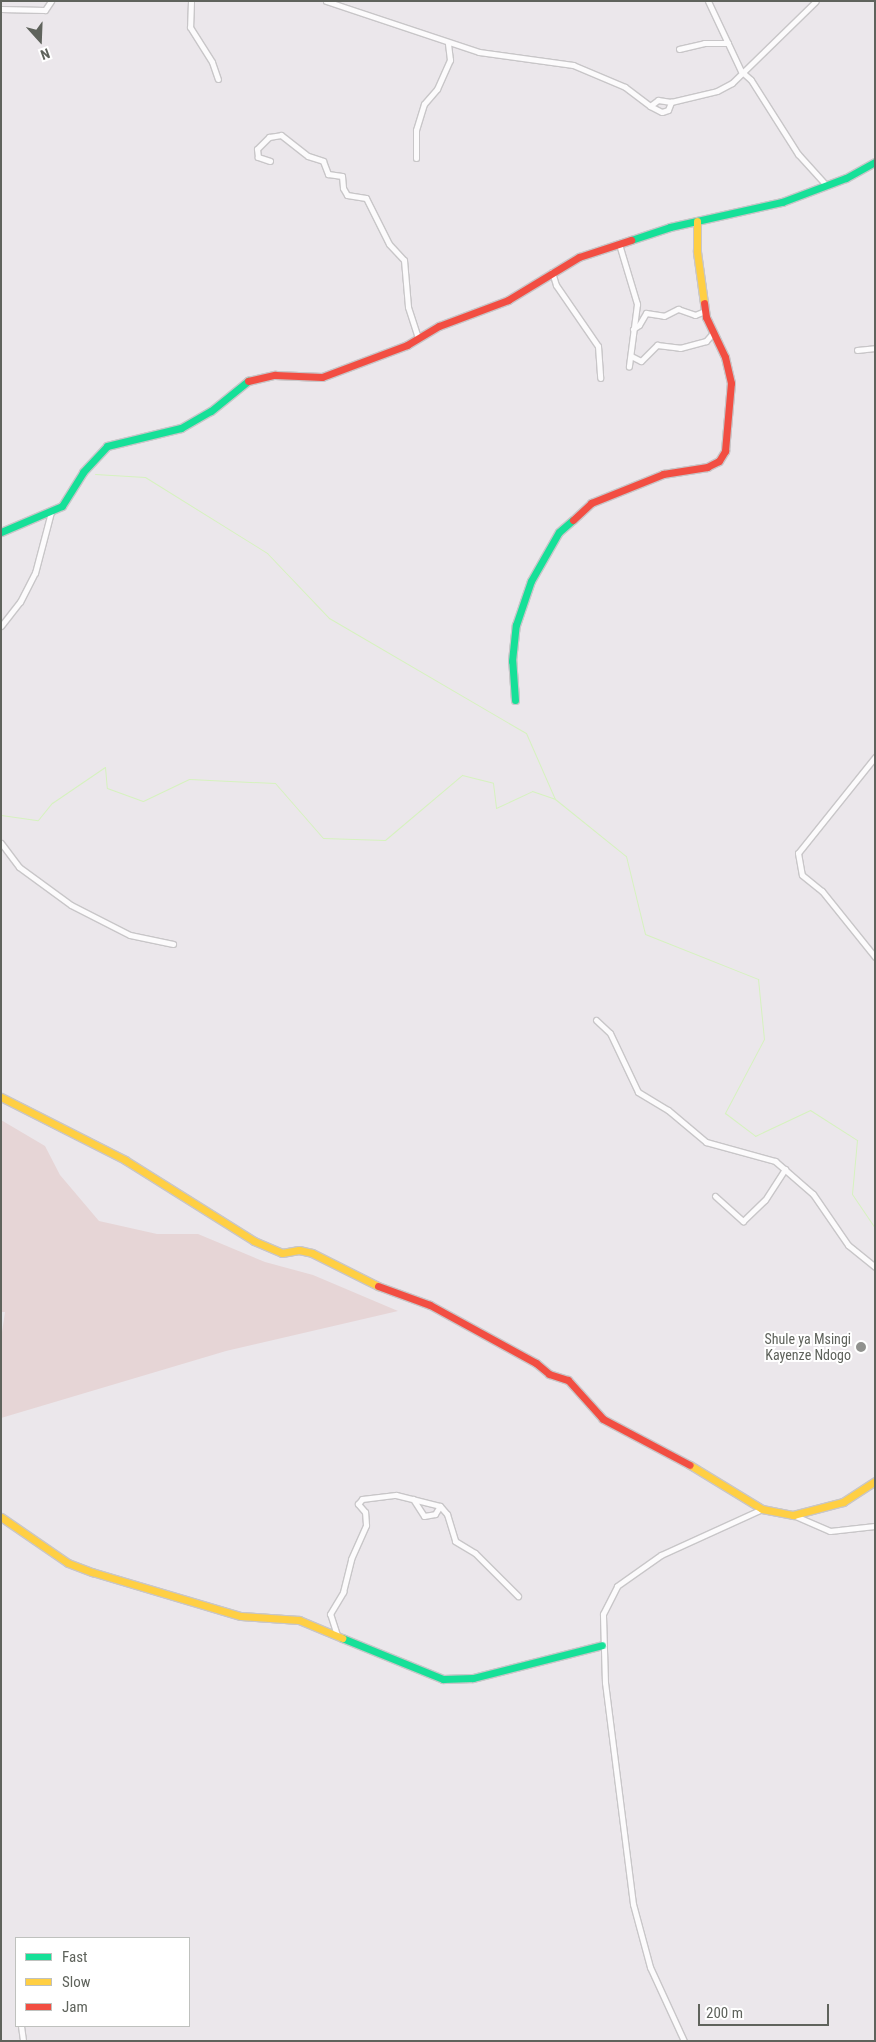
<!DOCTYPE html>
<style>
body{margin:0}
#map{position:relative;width:876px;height:2042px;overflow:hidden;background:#ebe7eb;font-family:"Roboto Condensed",sans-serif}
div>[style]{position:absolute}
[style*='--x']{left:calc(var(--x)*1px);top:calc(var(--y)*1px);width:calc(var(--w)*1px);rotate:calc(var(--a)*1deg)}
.green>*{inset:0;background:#e6d5d6}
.stream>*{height:1px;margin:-0.5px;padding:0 0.5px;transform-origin:0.5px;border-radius:0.5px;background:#d6f2bf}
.roads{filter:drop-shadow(1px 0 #c8c6c8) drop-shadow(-1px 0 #c8c6c8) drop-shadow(0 1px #c8c6c8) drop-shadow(0 -1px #c8c6c8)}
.street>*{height:5px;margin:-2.5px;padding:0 2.5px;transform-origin:2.5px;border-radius:2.5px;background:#fcfbfc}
.fast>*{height:7px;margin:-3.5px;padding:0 3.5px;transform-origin:3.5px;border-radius:3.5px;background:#16e098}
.slow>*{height:7px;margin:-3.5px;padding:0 3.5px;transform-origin:3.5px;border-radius:3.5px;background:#ffcf43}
.jam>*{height:7px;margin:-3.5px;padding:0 3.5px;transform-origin:3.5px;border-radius:3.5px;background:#f24e42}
.dots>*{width:14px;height:14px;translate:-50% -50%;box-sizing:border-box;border:2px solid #fff;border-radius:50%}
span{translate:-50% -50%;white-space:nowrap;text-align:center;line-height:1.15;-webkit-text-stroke:4px #fff;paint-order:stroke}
.poi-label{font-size:14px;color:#5f635c}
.right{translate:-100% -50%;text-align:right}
.frame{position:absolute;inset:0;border:2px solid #5f635c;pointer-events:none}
.legend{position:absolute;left:15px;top:1937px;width:175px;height:90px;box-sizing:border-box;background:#fff;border:1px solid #bfc1be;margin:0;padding:6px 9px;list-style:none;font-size:15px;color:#5f635c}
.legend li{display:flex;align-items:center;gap:10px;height:25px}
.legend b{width:25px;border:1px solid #bfc1be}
.north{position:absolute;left:15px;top:15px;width:50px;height:50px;-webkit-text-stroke:4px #fff;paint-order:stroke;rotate:160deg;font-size:14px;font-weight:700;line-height:20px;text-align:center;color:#5f635c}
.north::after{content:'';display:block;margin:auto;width:18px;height:22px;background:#5f635c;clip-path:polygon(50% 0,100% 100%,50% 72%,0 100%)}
.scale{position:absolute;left:698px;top:2004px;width:131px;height:22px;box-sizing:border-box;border:2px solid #5f635c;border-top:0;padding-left:6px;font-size:15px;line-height:18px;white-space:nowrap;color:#5f635c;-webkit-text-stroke:4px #fff;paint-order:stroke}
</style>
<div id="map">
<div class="green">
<div style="clip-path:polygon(1px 1120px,45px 1146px,60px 1175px,99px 1221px,157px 1234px,198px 1234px,265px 1262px,313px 1275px,398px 1311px,226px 1351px,1px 1418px,1px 1339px,5px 1312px,1px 1312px)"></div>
</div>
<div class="stream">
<div style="--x:95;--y:474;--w:50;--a:3.4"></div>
<div style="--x:145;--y:477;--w:144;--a:31.9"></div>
<div style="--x:267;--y:553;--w:90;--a:46.4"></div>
<div style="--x:329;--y:618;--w:228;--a:30.3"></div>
<div style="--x:526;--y:733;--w:72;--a:66.3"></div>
<div style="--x:1;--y:815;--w:37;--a:8"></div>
<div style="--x:38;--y:820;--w:22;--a:-51"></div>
<div style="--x:52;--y:803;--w:64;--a:-34.2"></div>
<div style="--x:105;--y:767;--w:21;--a:85"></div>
<div style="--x:107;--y:788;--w:38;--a:20"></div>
<div style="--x:143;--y:801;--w:51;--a:-25.6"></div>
<div style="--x:189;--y:779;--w:86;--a:2.7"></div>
<div style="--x:275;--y:783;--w:73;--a:48.9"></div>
<div style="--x:323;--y:838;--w:62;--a:1.8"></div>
<div style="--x:385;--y:840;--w:101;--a:-40.2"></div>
<div style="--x:462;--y:775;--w:32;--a:14"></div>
<div style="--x:493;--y:783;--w:25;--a:83"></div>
<div style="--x:496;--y:808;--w:40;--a:-25"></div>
<div style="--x:532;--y:791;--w:24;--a:19"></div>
<div style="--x:555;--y:799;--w:91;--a:38.8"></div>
<div style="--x:626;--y:856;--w:80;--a:76.3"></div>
<div style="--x:645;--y:934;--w:122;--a:21.7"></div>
<div style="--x:758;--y:979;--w:60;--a:84.3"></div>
<div style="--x:764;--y:1039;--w:84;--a:117.8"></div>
<div style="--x:725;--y:1113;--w:38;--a:37"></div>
<div style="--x:755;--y:1136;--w:61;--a:-25.3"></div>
<div style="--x:810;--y:1110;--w:56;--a:32.6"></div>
<div style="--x:857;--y:1140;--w:54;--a:95.3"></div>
<div style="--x:852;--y:1194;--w:41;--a:55.9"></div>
</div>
<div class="roads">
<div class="street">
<div style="--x:191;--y:1;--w:26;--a:92"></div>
<div style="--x:190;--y:27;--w:41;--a:57.8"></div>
<div style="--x:212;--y:62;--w:18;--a:71"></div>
<div style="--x:326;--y:1;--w:161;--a:18.4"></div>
<div style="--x:479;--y:52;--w:95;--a:7.9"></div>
<div style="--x:573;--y:65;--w:56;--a:22.9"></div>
<div style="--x:625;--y:87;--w:31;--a:37"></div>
<div style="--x:650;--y:106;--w:10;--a:-37"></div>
<div style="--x:658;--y:100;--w:13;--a:9"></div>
<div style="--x:671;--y:102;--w:47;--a:-13.4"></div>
<div style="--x:717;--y:91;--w:17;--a:-28"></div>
<div style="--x:732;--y:83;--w:117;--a:-44.3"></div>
<div style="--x:708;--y:1;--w:77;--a:64.8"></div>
<div style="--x:741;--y:71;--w:13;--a:42"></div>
<div style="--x:751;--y:80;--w:88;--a:57.6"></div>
<div style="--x:798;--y:154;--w:42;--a:47.9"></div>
<div style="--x:1;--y:9;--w:44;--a:1.3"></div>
<div style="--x:45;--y:10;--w:11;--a:-56"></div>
<div style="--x:679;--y:49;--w:26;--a:-13"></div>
<div style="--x:704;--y:43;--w:24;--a:0"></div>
<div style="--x:650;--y:106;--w:13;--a:27"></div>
<div style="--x:662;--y:112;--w:6;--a:-18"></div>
<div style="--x:668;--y:110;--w:9;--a:-69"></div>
<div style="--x:416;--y:158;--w:28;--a:-90"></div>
<div style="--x:416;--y:130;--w:27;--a:-73"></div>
<div style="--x:424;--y:104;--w:20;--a:-49"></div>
<div style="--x:437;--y:89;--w:32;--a:-66"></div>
<div style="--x:450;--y:60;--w:17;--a:-97"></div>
<div style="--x:270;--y:161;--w:13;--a:-162"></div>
<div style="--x:258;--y:157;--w:8;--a:-97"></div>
<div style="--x:257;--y:149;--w:17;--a:-45"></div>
<div style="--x:269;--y:137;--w:12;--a:-9"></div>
<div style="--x:281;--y:135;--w:34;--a:38"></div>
<div style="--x:308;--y:156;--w:16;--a:18"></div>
<div style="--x:323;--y:161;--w:14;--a:69"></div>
<div style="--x:328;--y:174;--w:14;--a:8"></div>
<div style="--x:342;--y:176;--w:12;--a:85"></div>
<div style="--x:343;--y:188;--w:8;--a:60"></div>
<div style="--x:347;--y:195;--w:19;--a:9"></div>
<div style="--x:366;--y:198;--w:51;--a:63.4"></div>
<div style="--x:389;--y:244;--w:22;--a:47"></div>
<div style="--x:404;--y:260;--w:47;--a:85.1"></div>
<div style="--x:408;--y:307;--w:33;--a:72"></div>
<div style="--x:619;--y:244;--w:63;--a:73.3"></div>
<div style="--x:637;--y:304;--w:63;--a:97.4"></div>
<div style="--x:552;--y:272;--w:14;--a:73"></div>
<div style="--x:556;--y:285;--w:74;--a:55.5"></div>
<div style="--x:598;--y:346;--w:32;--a:86"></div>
<div style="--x:633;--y:329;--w:7;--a:-34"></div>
<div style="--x:639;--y:325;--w:14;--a:-60"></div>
<div style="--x:646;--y:313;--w:18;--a:9"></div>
<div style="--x:664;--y:316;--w:16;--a:-27"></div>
<div style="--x:678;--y:309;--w:18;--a:19"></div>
<div style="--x:695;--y:315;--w:11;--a:-22"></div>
<div style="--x:857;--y:350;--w:18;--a:-6"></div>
<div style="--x:631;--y:356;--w:11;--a:27"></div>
<div style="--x:641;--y:361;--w:23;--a:-45"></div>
<div style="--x:657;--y:345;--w:23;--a:7"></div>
<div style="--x:680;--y:348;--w:27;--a:-15"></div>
<div style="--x:706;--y:341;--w:9;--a:-49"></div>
<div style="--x:1;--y:626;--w:31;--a:-52"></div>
<div style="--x:20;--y:602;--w:33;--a:-63"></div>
<div style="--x:35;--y:573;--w:63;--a:-75.3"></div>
<div style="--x:875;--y:757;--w:123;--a:128.7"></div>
<div style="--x:798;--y:853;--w:22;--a:80"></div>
<div style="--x:802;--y:875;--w:26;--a:39"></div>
<div style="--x:822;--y:891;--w:85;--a:51.2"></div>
<div style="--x:1;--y:843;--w:30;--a:53"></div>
<div style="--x:19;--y:867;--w:64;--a:36.2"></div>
<div style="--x:71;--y:905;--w:66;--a:27"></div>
<div style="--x:130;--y:935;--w:44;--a:11.8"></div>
<div style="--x:596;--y:1020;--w:19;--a:43"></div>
<div style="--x:610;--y:1033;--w:65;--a:64.6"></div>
<div style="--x:638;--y:1092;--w:35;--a:31"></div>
<div style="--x:668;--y:1110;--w:50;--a:40.1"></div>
<div style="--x:706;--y:1142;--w:72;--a:15.4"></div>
<div style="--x:775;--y:1161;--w:50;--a:41"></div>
<div style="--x:813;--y:1194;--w:62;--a:55.5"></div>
<div style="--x:848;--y:1245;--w:35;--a:39"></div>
<div style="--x:715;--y:1196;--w:38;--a:42"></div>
<div style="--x:743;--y:1221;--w:30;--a:-44"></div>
<div style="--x:765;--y:1200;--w:37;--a:-57"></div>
<div style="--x:413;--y:1499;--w:20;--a:57"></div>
<div style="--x:424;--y:1516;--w:11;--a:-10"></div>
<div style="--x:435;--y:1514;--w:9;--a:-58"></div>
<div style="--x:793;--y:1515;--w:40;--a:23.4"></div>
<div style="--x:830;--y:1531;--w:45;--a:-6.3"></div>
<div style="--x:337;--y:1635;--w:22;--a:-108"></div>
<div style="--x:330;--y:1614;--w:26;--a:-59"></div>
<div style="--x:343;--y:1592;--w:34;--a:-76"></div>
<div style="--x:351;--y:1559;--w:37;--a:-66"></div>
<div style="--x:366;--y:1525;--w:13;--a:-94"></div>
<div style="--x:365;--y:1512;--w:11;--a:-131"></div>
<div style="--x:358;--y:1504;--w:6;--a:-51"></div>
<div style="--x:362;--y:1499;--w:34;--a:-7"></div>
<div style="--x:396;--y:1495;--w:45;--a:14"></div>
<div style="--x:440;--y:1506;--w:11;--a:49"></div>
<div style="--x:447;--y:1514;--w:28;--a:73"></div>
<div style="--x:455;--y:1541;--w:23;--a:31"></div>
<div style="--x:475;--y:1553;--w:61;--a:45"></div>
<div style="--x:21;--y:2026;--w:15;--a:82"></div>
<div style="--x:684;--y:2041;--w:81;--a:-114.7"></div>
<div style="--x:650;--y:1967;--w:65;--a:-105.1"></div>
<div style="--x:633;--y:1904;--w:223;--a:-97.2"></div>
<div style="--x:605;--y:1683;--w:69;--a:-91.7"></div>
<div style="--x:603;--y:1614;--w:31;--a:-63"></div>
<div style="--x:617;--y:1586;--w:54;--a:-35.2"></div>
<div style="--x:661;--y:1555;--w:111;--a:-24.5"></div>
</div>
<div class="fast">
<div style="--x:631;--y:240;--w:41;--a:-18.4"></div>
<div style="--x:670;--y:227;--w:115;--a:-12.6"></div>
<div style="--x:782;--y:202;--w:68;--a:-20.6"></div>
<div style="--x:846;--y:178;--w:33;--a:-29"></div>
<div style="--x:1;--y:532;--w:66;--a:-23.1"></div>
<div style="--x:62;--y:506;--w:40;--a:-58"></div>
<div style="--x:83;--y:472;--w:35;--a:-47"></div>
<div style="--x:107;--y:446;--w:76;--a:-13.7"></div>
<div style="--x:181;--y:428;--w:34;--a:-30"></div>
<div style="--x:211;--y:411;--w:48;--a:-39"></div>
<div style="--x:515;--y:700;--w:39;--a:-94"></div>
<div style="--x:512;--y:661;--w:36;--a:-84"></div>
<div style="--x:516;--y:625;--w:46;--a:-71.2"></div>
<div style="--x:531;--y:581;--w:56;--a:-60.3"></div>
<div style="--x:559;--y:532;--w:18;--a:-41"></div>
<div style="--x:342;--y:1638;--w:109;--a:22.1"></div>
<div style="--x:443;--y:1679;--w:30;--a:-2"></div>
<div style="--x:473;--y:1678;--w:133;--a:-14.3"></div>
</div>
<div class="slow">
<div style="--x:697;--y:221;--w:31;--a:90"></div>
<div style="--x:697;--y:252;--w:51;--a:82.2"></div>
<div style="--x:1;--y:1097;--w:139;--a:26.9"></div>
<div style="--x:125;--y:1160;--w:152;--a:32.1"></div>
<div style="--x:254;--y:1241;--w:30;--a:23"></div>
<div style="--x:282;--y:1253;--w:17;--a:-10"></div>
<div style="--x:299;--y:1250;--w:13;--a:13"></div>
<div style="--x:312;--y:1253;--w:74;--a:26.6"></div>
<div style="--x:690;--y:1465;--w:84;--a:31.4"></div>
<div style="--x:762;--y:1509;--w:32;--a:11"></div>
<div style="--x:793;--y:1515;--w:52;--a:-14.6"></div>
<div style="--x:843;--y:1502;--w:38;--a:-33"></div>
<div style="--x:1;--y:1517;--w:81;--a:34.5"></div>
<div style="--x:68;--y:1563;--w:26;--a:21"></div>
<div style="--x:92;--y:1572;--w:155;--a:16.5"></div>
<div style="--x:241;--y:1616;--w:58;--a:3.9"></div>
<div style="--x:299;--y:1620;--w:47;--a:22.7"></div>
</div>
<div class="jam">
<div style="--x:248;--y:381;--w:28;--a:-13"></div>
<div style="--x:275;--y:375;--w:47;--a:2.4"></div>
<div style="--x:322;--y:377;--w:91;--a:-20.6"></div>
<div style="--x:407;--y:345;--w:37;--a:-31"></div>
<div style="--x:439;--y:326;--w:74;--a:-20.6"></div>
<div style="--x:508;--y:300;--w:83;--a:-31.2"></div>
<div style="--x:579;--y:257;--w:55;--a:-18.1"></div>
<div style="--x:573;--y:520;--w:25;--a:-43"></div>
<div style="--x:591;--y:503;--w:78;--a:-21.9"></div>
<div style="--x:663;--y:474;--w:45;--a:-9"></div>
<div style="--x:707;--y:467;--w:13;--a:-27"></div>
<div style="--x:719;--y:461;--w:12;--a:-59"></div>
<div style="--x:725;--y:451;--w:68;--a:-85"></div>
<div style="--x:731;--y:383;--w:27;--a:-103"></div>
<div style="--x:725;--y:357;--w:44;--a:-115.4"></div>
<div style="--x:706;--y:317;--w:14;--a:-98"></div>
<div style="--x:378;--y:1286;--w:55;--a:20.1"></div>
<div style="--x:430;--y:1305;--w:121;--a:28.7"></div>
<div style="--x:536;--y:1363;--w:17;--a:40"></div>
<div style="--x:549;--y:1374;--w:20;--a:18"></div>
<div style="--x:568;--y:1380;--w:52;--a:48.1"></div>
<div style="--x:603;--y:1419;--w:98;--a:27.9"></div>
</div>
</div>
<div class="dots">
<div style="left:861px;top:1347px;background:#90918e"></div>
</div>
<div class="poi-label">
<span class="right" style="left:851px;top:1347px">Shule ya Msingi<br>Kayenze Ndogo</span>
</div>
<div class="frame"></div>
<ul class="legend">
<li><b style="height:6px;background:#16e098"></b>Fast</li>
<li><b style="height:6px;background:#ffcf43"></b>Slow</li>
<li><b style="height:6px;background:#f24e42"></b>Jam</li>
</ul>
<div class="north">N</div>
<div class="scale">200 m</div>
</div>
